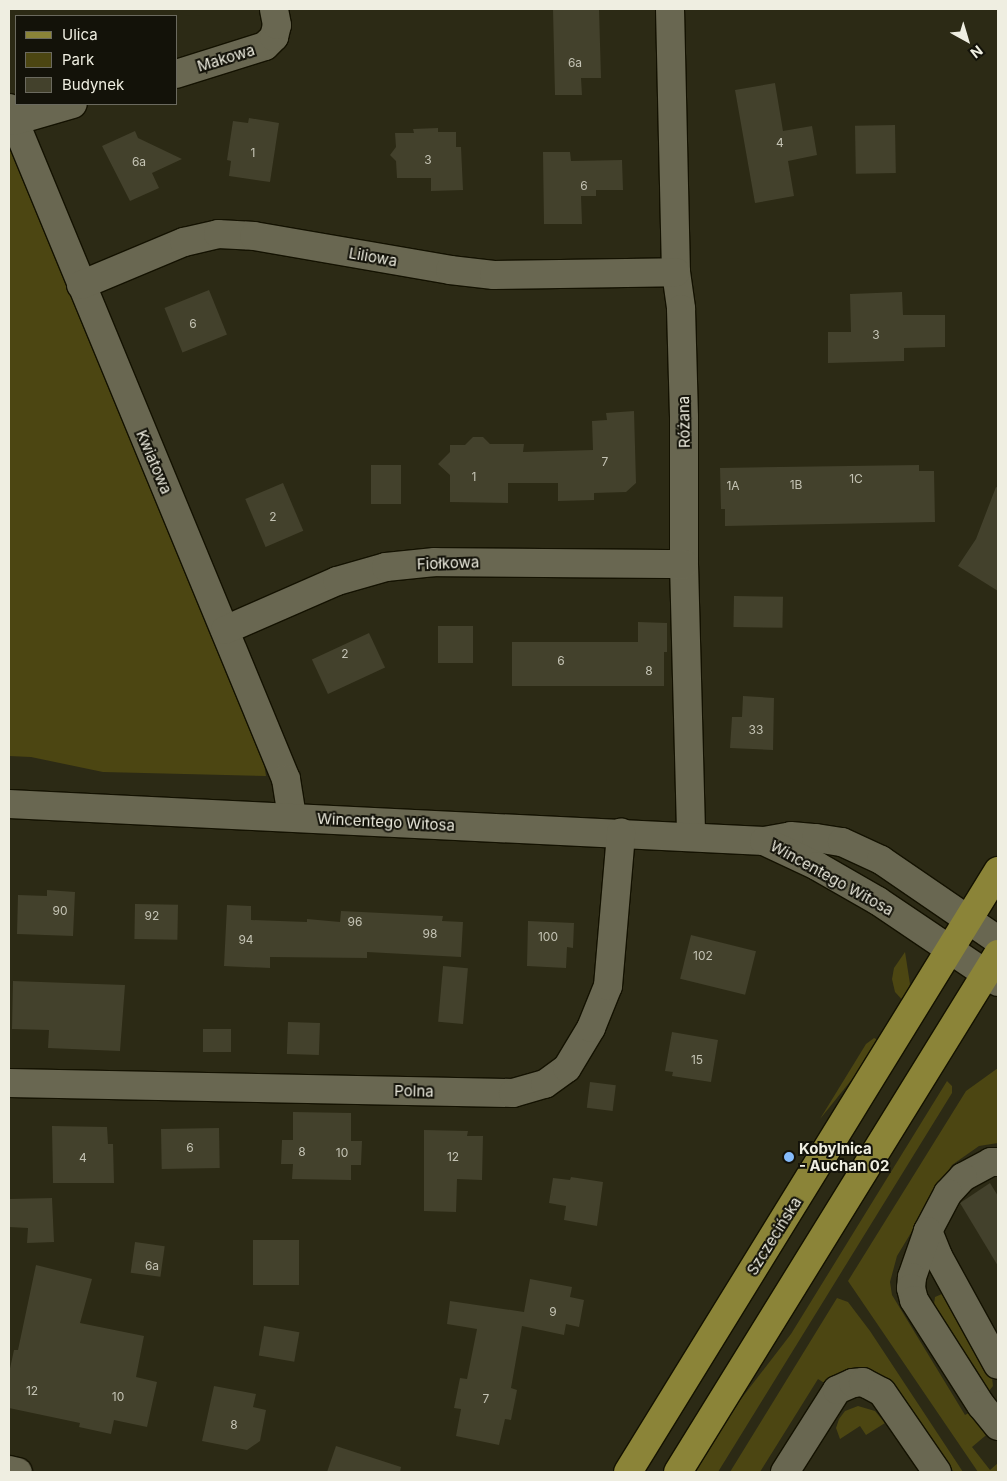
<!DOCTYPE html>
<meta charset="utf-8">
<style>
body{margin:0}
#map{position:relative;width:1007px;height:1481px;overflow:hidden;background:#2c2a15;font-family:Inter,sans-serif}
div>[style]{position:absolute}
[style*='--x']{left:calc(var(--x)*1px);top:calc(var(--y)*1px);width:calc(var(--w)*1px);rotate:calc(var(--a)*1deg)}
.green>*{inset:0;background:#4c4612}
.building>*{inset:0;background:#43412c;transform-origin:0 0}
.roads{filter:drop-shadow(1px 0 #141201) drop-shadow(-1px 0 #141201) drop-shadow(0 1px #141201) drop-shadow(0 -1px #141201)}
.minor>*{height:28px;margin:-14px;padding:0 14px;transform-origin:14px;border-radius:14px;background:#696751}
.major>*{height:28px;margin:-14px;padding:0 14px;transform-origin:14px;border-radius:14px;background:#8b8438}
.dots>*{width:14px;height:14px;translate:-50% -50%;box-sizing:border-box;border:2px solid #131209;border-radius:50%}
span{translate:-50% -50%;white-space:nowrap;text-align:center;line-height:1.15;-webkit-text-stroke:4px #131209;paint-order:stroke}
.number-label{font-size:12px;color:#c4c3b4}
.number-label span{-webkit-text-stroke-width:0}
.street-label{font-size:15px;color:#efeee1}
.poi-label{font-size:15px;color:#efeee1;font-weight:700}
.left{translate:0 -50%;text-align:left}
.frame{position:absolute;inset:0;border:10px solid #efeee1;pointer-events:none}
.legend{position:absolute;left:15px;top:15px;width:162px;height:90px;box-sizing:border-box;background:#131209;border:1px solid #6b6a5f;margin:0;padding:6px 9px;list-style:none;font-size:15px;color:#efeee1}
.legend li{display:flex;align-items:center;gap:10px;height:25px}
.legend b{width:25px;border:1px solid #6b6a5f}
.north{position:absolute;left:942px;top:15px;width:50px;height:50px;-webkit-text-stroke:4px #131209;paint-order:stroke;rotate:141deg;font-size:14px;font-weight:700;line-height:20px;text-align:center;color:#efeee1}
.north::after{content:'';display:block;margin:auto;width:18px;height:22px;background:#efeee1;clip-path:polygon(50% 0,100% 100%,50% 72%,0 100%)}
</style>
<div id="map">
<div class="green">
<div style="clip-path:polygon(9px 145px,262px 751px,266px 776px,103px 772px,31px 757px,9px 756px)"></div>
<div style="clip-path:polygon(905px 952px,910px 984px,905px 1003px,895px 992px,892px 979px,894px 968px)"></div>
<div style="clip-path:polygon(874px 1038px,882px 1042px,820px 1119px,866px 1044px)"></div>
<div style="clip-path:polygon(998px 1068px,998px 1143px,979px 1146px,952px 1165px,897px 1256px,890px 1282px,892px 1295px,965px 1415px,976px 1409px,991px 1431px,972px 1447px,990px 1470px,998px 1463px,998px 1472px,978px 1472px,848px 1281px,966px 1091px)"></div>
<div style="clip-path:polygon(947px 1081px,952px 1086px,952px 1093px,718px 1472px,690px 1472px,711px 1438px,791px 1334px)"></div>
<div style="clip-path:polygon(942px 1294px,992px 1378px,993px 1386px,989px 1391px,973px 1364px,969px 1366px,934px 1304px,935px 1297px)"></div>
<div style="clip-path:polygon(837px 1298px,848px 1302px,870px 1331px,963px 1472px,954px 1472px,891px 1384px,884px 1377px,870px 1371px,826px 1384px,818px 1379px,760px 1472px,730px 1472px)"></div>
<div style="clip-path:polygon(858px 1406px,875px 1411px,885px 1423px,866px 1435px,860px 1426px,840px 1439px,836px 1428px,839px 1419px,845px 1411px)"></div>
</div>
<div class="building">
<div style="clip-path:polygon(553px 9px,599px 9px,601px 78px,581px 78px,582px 95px,555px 95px)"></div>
<div style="clip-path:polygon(775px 83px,783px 131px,812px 126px,817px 155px,788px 161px,794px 196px,755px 203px,735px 90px)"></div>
<div style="clip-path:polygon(249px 118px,279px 123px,270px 182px,229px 176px,231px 161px,227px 160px,233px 121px,248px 123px)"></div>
<div style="left:895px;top:125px;width:48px;height:40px;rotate:89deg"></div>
<div style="clip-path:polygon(438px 128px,438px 132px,456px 132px,456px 147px,461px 147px,463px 190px,431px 191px,431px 178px,397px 178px,396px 161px,390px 155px,396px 147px,395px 133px,414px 133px,413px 129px)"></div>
<div style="clip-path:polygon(135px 131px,138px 138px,182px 159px,152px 173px,159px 188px,130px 201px,102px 146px)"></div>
<div style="clip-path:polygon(543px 152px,570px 152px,571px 161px,622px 160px,623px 190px,596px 190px,596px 196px,581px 196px,582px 224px,544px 224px)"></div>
<div style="left:209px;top:290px;width:48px;height:48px;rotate:68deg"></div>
<div style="clip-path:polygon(902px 292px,903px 315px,945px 315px,945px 347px,904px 348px,904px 361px,828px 363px,828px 332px,851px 332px,850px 294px)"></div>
<div style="clip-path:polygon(634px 411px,636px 483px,626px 492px,594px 493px,594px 500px,558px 501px,558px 483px,508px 483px,508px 503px,450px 502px,450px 475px,438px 464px,450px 452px,450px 445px,465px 445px,473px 437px,483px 437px,490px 444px,524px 444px,523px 452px,593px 450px,592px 421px,607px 420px,606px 413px)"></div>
<div style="left:371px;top:465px;width:30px;height:39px"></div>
<div style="clip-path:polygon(919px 465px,919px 471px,934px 471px,935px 522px,725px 526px,725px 509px,721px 509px,720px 468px)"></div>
<div style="left:283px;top:483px;width:52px;height:41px;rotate:67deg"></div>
<div style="clip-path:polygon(996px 487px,998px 488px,998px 591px,958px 566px,976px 539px)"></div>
<div style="left:734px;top:596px;width:49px;height:31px;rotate:1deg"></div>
<div style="clip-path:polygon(638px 622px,667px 623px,667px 652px,664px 652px,664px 686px,512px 686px,512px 642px,638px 642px)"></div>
<div style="left:438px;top:626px;width:35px;height:37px"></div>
<div style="left:369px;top:633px;width:38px;height:63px;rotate:65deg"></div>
<div style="clip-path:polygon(743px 696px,774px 698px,773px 750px,730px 748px,732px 717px,742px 717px)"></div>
<div style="clip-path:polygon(47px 890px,75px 892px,73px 936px,17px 934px,18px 895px,47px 896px)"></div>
<div style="left:135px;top:904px;width:43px;height:35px;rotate:1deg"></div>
<div style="clip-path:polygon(227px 905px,251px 906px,251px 920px,307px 922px,307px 919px,340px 922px,341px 911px,443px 916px,442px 921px,463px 922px,461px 957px,367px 952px,367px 958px,270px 957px,270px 968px,224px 966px)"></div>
<div style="clip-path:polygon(528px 921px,574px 923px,573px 948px,567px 947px,566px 968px,527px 966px)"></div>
<div style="left:691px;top:935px;width:67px;height:45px;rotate:14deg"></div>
<div style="left:443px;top:966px;width:25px;height:56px;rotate:5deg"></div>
<div style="clip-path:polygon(13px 981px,125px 985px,120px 1051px,48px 1048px,49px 1030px,12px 1029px)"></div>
<div style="left:288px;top:1022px;width:32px;height:32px;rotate:2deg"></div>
<div style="left:203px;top:1029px;width:28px;height:23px"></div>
<div style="clip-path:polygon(672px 1032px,718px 1040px,711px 1082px,672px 1076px,673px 1072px,665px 1071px)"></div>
<div style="left:590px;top:1082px;width:26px;height:26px;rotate:7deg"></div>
<div style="clip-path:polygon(293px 1112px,351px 1113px,351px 1141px,362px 1141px,361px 1165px,351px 1165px,351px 1180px,292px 1179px,293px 1164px,281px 1164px,282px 1140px,293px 1140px)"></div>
<div style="clip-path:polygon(52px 1126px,107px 1127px,108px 1144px,113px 1144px,114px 1183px,53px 1183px)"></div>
<div style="left:219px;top:1128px;width:40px;height:58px;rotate:89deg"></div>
<div style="clip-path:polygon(424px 1130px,468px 1131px,467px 1136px,483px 1136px,482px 1180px,457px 1179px,456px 1212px,424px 1211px)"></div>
<div style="clip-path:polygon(571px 1177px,603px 1182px,597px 1226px,564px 1220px,566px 1206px,549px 1203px,553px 1178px,570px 1180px)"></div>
<div style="clip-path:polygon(990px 1183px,998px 1196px,998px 1266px,960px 1203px)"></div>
<div style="clip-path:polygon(52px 1198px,54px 1242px,27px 1243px,28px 1228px,9px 1227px,9px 1199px)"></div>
<div style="left:253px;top:1240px;width:46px;height:45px"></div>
<div style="left:135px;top:1242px;width:30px;height:31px;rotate:8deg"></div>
<div style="clip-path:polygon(36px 1265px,92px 1279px,80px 1323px,144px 1336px,136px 1377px,157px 1382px,147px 1427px,114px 1420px,111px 1434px,79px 1427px,80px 1423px,9px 1408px,9px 1373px,14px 1350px,18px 1350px)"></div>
<div style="clip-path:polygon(530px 1279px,572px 1287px,570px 1297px,584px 1300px,579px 1327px,566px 1324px,564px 1335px,522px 1326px,511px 1388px,517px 1390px,511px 1420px,505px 1419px,499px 1445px,456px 1436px,461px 1409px,454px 1408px,460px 1378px,467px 1379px,477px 1329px,447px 1324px,450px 1301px,524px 1312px)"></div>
<div style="left:264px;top:1326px;width:36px;height:30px;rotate:10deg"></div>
<div style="clip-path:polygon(214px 1386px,256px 1394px,253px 1407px,266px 1410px,260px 1441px,247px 1450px,202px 1441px)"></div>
<div style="clip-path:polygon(336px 1446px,401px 1467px,400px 1472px,327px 1472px)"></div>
</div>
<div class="roads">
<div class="minor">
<div style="--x:670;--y:9;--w:263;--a:88.7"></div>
<div style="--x:676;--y:272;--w:37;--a:82"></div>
<div style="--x:681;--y:309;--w:109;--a:88.4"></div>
<div style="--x:684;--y:418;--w:146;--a:90"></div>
<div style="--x:684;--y:564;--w:273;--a:88.5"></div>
<div style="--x:176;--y:74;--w:93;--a:-17.5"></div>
<div style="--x:265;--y:46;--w:13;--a:-45"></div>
<div style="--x:274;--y:37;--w:12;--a:-76"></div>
<div style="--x:277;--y:25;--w:16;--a:-101"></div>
<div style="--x:9;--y:108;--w:726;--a:67.57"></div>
<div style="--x:286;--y:779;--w:38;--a:81"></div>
<div style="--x:14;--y:121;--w:61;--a:-16.1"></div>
<div style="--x:81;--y:285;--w:112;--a:-22.7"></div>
<div style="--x:184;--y:242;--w:35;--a:-13"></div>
<div style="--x:218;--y:234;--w:36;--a:3"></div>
<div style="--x:254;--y:236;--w:199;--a:9.8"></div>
<div style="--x:450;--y:270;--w:44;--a:6.5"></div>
<div style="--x:494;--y:275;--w:182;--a:-0.9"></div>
<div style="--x:225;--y:630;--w:122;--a:-23.6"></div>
<div style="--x:337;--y:581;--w:51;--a:-15.9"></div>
<div style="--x:386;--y:567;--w:49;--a:-5.8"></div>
<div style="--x:435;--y:562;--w:249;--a:0.5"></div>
<div style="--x:9;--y:804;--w:756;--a:2.81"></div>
<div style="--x:764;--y:841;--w:27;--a:-10"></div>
<div style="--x:791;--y:836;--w:25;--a:5"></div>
<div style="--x:816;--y:838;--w:26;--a:9"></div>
<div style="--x:842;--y:842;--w:43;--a:24.8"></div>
<div style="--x:881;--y:860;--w:142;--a:34.4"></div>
<div style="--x:764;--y:841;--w:59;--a:25.3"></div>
<div style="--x:817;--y:866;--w:70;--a:29.8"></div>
<div style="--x:878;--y:901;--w:145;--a:34"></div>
<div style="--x:9;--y:1083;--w:504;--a:1.14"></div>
<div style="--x:513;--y:1093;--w:33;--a:-16"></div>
<div style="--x:545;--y:1084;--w:27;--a:-36"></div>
<div style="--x:567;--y:1068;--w:47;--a:-59"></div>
<div style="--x:591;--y:1028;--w:45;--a:-68"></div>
<div style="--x:608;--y:986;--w:154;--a:-85.1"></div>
<div style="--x:998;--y:1162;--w:7;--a:180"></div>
<div style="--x:991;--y:1162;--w:32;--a:152"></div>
<div style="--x:963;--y:1177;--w:22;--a:133"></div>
<div style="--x:948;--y:1193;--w:43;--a:117.8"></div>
<div style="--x:928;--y:1231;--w:27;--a:68"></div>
<div style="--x:938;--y:1256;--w:124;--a:61.2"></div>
<div style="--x:928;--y:1231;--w:49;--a:109.2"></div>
<div style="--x:912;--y:1277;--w:11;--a:95"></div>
<div style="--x:911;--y:1288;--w:12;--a:76"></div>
<div style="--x:914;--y:1300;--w:125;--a:57.5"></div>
<div style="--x:981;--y:1405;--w:27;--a:51"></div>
<div style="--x:9;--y:1470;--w:9;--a:13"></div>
<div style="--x:785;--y:1472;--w:97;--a:-57.6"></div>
<div style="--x:837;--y:1390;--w:17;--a:-24"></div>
<div style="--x:853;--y:1383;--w:10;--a:-6"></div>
<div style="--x:863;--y:1382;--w:21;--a:28"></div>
<div style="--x:882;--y:1392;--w:97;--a:55.5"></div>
</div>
<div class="major">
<div style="--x:628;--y:1472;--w:706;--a:-58.38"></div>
<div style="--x:678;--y:1472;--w:609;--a:-58.29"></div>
</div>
</div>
<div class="dots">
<div style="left:789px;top:1157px;background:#85bbfb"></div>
</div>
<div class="number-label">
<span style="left:575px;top:63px">6a</span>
<span style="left:780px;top:143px">4</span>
<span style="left:253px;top:153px">1</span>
<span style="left:428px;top:160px">3</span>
<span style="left:139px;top:162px">6a</span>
<span style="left:584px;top:186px">6</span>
<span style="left:193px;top:324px">6</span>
<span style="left:876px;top:335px">3</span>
<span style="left:605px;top:462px">7</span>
<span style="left:474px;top:477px">1</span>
<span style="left:856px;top:479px">1C</span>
<span style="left:796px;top:485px">1B</span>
<span style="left:733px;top:486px">1A</span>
<span style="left:273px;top:517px">2</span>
<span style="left:345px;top:654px">2</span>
<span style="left:561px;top:661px">6</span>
<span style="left:649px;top:671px">8</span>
<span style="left:756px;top:730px">33</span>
<span style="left:60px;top:911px">90</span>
<span style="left:152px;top:916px">92</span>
<span style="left:355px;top:922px">96</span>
<span style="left:430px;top:934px">98</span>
<span style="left:548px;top:937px">100</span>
<span style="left:246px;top:940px">94</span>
<span style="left:703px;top:956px">102</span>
<span style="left:697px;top:1060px">15</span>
<span style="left:190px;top:1148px">6</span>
<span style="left:302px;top:1152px">8</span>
<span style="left:342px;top:1153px">10</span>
<span style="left:453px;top:1157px">12</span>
<span style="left:83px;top:1158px">4</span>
<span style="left:152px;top:1266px">6a</span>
<span style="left:553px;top:1312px">9</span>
<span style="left:32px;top:1391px">12</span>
<span style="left:118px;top:1397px">10</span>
<span style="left:486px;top:1399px">7</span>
<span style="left:234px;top:1425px">8</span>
</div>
<div class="street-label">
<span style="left:226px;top:58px;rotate:-17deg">Makowa</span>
<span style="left:373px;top:257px;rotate:10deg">Liliowa</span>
<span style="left:684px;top:422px;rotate:-91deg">Różana</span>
<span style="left:154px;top:462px;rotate:67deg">Kwiatowa</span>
<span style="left:448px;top:563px;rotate:-2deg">Fiołkowa</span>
<span style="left:386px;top:822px;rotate:3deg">Wincentego Witosa</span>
<span style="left:832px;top:878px;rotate:29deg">Wincentego Witosa</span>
<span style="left:414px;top:1091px;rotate:1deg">Polna</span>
<span style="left:774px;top:1236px;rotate:-58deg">Szczecińska</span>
</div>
<div class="poi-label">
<span class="left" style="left:799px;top:1157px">Kobylnica<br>- Auchan 02</span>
</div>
<div class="frame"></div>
<ul class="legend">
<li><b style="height:6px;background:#8b8438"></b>Ulica</li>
<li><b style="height:14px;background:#4c4612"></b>Park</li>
<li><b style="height:14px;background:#43412c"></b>Budynek</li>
</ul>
<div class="north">N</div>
</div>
